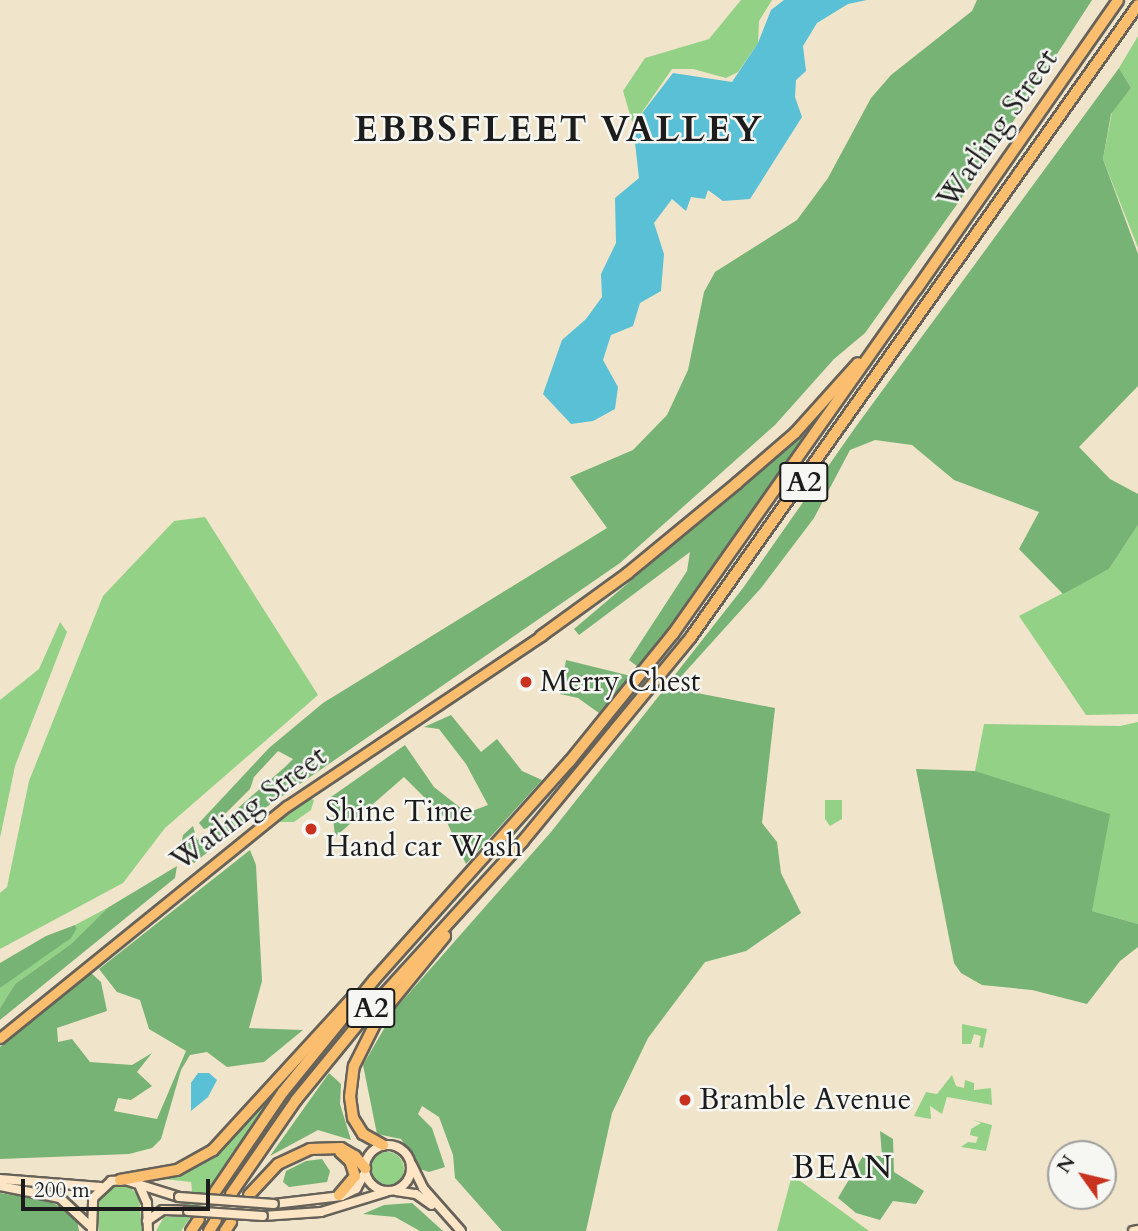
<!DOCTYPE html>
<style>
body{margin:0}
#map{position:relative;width:1138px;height:1231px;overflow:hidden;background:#f0e4ca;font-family:Cardo,serif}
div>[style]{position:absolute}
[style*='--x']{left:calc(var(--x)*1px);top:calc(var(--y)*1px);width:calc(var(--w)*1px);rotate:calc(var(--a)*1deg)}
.green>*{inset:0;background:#93d187}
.round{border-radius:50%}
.forest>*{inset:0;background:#76b374}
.water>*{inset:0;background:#59c0d6}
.roads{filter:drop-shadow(2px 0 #666259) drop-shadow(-2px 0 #666259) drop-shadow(0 2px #666259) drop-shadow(0 -2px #666259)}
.secondary>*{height:8px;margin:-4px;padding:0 4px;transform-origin:4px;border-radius:4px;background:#fde5c5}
.secondary>.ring{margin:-4px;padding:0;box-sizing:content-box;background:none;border:8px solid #fde5c5;border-radius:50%}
.primary>*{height:9px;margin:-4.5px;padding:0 4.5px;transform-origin:4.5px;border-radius:4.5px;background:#fabe6e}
.trunk>*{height:10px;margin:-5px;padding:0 5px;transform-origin:5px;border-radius:5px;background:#fabe6e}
.bridges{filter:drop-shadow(2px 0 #666259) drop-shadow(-2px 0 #666259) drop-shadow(0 2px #666259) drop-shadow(0 -2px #666259)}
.secondary-bridge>*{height:8px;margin:-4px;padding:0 4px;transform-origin:4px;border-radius:4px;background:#fde5c5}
.dots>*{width:19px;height:19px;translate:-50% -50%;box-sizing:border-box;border:4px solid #f6f6f2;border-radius:50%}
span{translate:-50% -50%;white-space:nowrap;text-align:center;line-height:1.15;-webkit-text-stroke:5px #f6f6f2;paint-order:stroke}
.shield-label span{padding:2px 5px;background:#f6f6f2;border:2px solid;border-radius:5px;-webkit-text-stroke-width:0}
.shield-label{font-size:28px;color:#1c1c1c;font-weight:700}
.street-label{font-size:30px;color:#1c1c1c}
.poi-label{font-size:30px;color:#1c1c1c}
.left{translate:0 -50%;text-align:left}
.quarter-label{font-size:33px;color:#1c1c1c;letter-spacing:2px}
.district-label{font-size:37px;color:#1c1c1c;font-weight:700;letter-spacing:2px}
.north{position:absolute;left:1047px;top:1140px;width:70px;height:70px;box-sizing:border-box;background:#f6f6f2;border:2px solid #9f9f9c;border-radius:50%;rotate:304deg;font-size:19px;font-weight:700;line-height:28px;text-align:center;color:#1c1c1c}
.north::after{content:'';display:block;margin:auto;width:24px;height:32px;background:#c8321e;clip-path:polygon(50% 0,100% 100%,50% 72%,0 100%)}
.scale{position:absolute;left:21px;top:1179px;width:189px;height:32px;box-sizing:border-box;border:4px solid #1c1c1c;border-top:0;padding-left:9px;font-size:21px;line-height:24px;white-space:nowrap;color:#1c1c1c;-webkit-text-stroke:5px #f6f6f2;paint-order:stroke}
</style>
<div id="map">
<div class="green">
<div style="clip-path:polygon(741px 0,772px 0,759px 21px,758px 43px,738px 72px,726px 78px,693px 69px,672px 69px,633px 125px,623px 91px,645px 58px,709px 39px)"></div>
<div style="clip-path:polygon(1138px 36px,1138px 248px,1103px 159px,1112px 112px,1131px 88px,1119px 68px)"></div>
<div style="clip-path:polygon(205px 517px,318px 695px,165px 828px,123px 883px,0 949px,0 893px,7px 887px,29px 781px,103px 596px,174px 521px)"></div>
<div style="clip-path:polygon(1138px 525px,1138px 714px,1086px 715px,1019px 616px,1109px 569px)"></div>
<div style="clip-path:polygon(60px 622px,67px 632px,15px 766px,0 838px,0 700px,39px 669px)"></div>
<div style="clip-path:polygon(1138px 722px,1138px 924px,1092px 911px,975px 771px,984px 724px,1120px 726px)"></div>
<div style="clip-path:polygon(307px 797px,314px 800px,311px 810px,294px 822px,279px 822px)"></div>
<div style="clip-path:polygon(825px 800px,842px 800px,842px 819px,830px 826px,825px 819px)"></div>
<div style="clip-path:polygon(111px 906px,71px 944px,15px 984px,0 1008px,0 988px,77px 928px,75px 925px)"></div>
<div style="clip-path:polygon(962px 1024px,987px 1029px,983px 1048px,979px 1047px,981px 1036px,974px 1034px,971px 1044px,962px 1044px)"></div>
<div style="clip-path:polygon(291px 1068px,181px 1231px,156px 1231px,164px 1217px,183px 1217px,192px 1190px,191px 1182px,163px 1179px,197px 1166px,229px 1141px)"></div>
<div style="clip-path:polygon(952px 1075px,956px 1086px,964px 1088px,965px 1080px,974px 1083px,974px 1090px,991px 1088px,992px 1105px,947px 1097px,942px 1114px,930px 1106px,931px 1119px,914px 1116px,926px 1092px,937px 1094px)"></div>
<div style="clip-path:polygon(973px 1120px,992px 1125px,986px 1151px,961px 1147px,968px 1142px,976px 1143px,978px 1137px,970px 1135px,971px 1129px,981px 1123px)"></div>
<div class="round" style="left:370px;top:1152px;width:34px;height:34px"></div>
<div style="clip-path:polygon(792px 1175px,869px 1231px,777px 1231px)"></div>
<div style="clip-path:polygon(117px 1185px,130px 1187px,139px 1197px,142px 1231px,99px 1231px,98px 1199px)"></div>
</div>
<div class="forest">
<div style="clip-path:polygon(977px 0,1092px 0,983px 168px,865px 333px,834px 359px,775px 425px,620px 563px,252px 817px,194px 863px,187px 859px,181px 846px,183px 835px,193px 826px,197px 840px,206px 836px,285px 767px,293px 759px,278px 751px,254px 777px,250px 789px,213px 826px,204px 829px,199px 823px,269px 748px,323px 703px,607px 528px,570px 477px,633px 450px,667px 415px,688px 370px,704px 292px,715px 272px,797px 220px,828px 178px,871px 98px,891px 75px,972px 11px)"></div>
<div style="clip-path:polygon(1119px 68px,1131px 88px,1111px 114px,1103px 159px,1138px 254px,1138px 386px,1079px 447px,1110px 479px,1138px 494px,1138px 525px,1109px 569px,1063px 594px,1019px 549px,1039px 512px,954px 480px,912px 445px,875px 440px,850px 450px,814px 518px,761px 588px,677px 681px,674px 676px,743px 588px,857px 425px)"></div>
<div style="clip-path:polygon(807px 431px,706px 579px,638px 667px,629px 660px,687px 571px,690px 552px,579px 635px,574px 629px)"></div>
<div style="clip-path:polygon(566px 660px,631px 676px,599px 713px,578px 698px,560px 694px)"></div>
<div style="clip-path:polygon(666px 687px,775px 708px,762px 823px,777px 842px,781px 873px,801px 913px,746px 951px,705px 962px,648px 1038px,612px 1113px,586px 1231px,502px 1231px,455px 1178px,453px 1155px,439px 1117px,422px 1106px,418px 1114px,432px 1128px,445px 1167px,429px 1172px,420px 1169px,401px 1139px,377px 1134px,363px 1065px,396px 1008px,551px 832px)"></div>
<div style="clip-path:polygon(451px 715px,481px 752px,497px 739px,522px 771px,542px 780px,466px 864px,445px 818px,404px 777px,335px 837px,331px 797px,405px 745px,434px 787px,467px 813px,488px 805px,466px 764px,439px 729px,424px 727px)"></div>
<div style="clip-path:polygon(916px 769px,975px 771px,1110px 814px,1092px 911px,1138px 924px,1138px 947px,1120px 961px,1087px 1004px,1032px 990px,982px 985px,961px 973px,954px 963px)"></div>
<div style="clip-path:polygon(250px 850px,256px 865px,262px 981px,249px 1028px,303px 1030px,264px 1062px,227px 1067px,207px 1052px,190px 1055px,181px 1070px,161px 1139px,152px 1148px,129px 1154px,0 1159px,0 1047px,90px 972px,101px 982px,107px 1011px,57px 1028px,58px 1042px,72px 1039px,90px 1062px,132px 1065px,152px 1053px,137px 1072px,152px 1086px,131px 1100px,118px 1098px,114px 1111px,157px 1119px,186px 1051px,149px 1029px,140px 1000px,117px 992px,99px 969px)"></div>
<div style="clip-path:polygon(177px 866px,175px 878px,0 1020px,0 1008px,15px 984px,71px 944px,109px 907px)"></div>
<div style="clip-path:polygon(75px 925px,77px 928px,71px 938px,0 988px,0 963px,46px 936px)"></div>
<div style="clip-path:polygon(329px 1073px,341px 1084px,340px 1104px,351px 1140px,318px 1130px,270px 1156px)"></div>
<div style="clip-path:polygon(880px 1131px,893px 1139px,894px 1172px,924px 1191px,916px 1204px,893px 1201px,880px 1220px,856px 1213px,838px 1198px,863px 1156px,882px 1156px)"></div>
<div style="clip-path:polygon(322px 1159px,330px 1171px,327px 1182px,289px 1187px,283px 1182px,286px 1171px,306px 1161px)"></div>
<div style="clip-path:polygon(0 1193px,49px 1201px,76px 1215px,79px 1231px,0 1231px)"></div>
<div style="clip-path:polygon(412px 1203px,443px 1231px,420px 1231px,395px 1217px,363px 1214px,384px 1205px)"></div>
</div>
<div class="water">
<div style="clip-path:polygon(784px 0,867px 0,848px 4px,817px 23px,803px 46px,806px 71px,796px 80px,795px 97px,802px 117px,750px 199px,723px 201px,708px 190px,705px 199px,691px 197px,686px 211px,672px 199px,654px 223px,664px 254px,661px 291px,640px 303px,633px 326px,611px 335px,603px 360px,618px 387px,615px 409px,593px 421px,571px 424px,543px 394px,562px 340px,586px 319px,602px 297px,601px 274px,616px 243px,615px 198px,639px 178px,633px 125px,673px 73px,732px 82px,758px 43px,771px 10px)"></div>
<div style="clip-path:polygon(198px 1073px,209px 1073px,217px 1080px,208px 1097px,191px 1111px,191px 1083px)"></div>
</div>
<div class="roads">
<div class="secondary">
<div class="ring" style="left:365px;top:1145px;width:38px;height:38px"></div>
<div style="--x:412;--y:1165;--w:25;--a:64"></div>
<div style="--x:423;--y:1188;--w:57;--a:48.5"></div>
<div style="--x:0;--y:1179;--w:101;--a:4.5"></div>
<div style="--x:0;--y:1186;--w:61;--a:11.3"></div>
<div style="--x:60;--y:1198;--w:40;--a:43"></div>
<div style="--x:140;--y:1187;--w:17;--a:66"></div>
<div style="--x:147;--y:1203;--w:28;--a:88"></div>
<div style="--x:396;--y:1191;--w:20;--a:9"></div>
<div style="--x:416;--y:1194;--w:19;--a:35"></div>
<div style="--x:274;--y:1204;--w:68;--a:-6.7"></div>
<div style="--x:342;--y:1196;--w:16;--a:-27"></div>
<div style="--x:356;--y:1189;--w:18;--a:-61"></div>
<div style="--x:263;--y:1216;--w:58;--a:-3.9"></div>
<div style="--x:321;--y:1212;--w:68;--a:-17.1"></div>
<div style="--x:147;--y:1221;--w:19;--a:-35"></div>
<div style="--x:163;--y:1210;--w:25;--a:2"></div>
<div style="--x:92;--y:1231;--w:33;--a:-88"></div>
<div style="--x:93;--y:1198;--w:25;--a:-43"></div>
<div style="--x:111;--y:1181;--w:14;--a:-4"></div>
<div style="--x:125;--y:1180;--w:57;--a:17.5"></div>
<div style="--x:1133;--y:1231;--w:5;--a:-11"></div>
</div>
<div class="primary">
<div style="--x:0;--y:1038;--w:369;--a:-39"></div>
<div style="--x:287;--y:806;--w:306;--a:-33.8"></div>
</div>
<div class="trunk">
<div style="--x:916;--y:290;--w:353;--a:-55.1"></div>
<div style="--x:541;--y:636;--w:107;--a:-35.9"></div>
<div style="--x:628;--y:573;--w:141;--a:-39.5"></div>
<div style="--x:737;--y:483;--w:77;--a:-40.8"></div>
<div style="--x:795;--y:433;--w:94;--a:-48"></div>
<div style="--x:383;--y:1145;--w:23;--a:-151"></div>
<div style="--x:363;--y:1134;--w:19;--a:-122"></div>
<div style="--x:353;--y:1118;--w:21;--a:-98"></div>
<div style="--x:350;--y:1097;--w:31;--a:-83"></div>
<div style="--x:354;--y:1066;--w:54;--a:-63.4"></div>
<div style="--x:378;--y:1018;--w:106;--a:-50.7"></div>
<div style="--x:120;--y:1180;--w:58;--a:-10"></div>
<div style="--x:177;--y:1170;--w:41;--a:-29.1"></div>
<div style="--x:213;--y:1150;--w:207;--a:-47.5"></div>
<div style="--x:215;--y:1192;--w:121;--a:-55.8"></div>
<div style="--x:283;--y:1092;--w:144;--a:-50.9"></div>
<div style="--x:374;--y:980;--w:294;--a:-48.2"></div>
<div style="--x:570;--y:761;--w:164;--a:-51"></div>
<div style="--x:673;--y:634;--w:418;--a:-54.8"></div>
<div style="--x:231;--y:1194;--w:114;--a:-55.3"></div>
<div style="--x:296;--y:1100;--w:122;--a:-50.7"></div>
<div style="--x:373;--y:1006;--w:223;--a:-47.7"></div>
<div style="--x:523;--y:841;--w:264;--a:-50.5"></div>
<div style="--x:691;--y:637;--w:774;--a:-54.73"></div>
<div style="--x:249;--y:1195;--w:42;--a:-46.9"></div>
<div style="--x:278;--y:1164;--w:35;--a:-25"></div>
<div style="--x:310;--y:1149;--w:31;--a:-2"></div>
<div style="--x:341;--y:1148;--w:16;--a:30"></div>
<div style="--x:355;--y:1156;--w:16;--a:50"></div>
<div style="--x:339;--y:1195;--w:25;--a:-50"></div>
<div style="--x:355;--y:1176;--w:16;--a:-108"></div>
<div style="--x:350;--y:1161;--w:13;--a:-138"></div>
<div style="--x:191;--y:1231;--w:14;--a:-56"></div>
<div style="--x:209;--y:1231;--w:13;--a:-58"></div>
<div style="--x:225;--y:1231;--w:11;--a:-56"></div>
</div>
</div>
<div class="bridges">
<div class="secondary-bridge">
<div style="--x:179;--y:1197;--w:95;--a:4.2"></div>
<div style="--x:188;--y:1211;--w:75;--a:3.8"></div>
</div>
</div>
<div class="dots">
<div style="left:526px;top:682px;background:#c8321e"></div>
<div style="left:311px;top:829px;background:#c8321e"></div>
<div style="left:685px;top:1100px;background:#c8321e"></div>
</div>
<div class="shield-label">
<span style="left:804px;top:482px">A2</span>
<span style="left:371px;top:1008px">A2</span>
</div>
<div class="street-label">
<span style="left:998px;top:129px;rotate:-55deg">Watling Street</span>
<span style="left:249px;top:809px;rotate:-37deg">Watling Street</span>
</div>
<div class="poi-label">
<span class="left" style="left:540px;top:682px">Merry Chest</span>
<span class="left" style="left:325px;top:829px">Shine Time<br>Hand car Wash</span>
<span class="left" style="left:699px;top:1100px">Bramble Avenue</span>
</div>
<div class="quarter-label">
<span style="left:843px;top:1168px">BEAN</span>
</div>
<div class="district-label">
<span style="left:559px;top:129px">EBBSFLEET VALLEY</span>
</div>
<div class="north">N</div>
<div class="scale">200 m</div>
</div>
